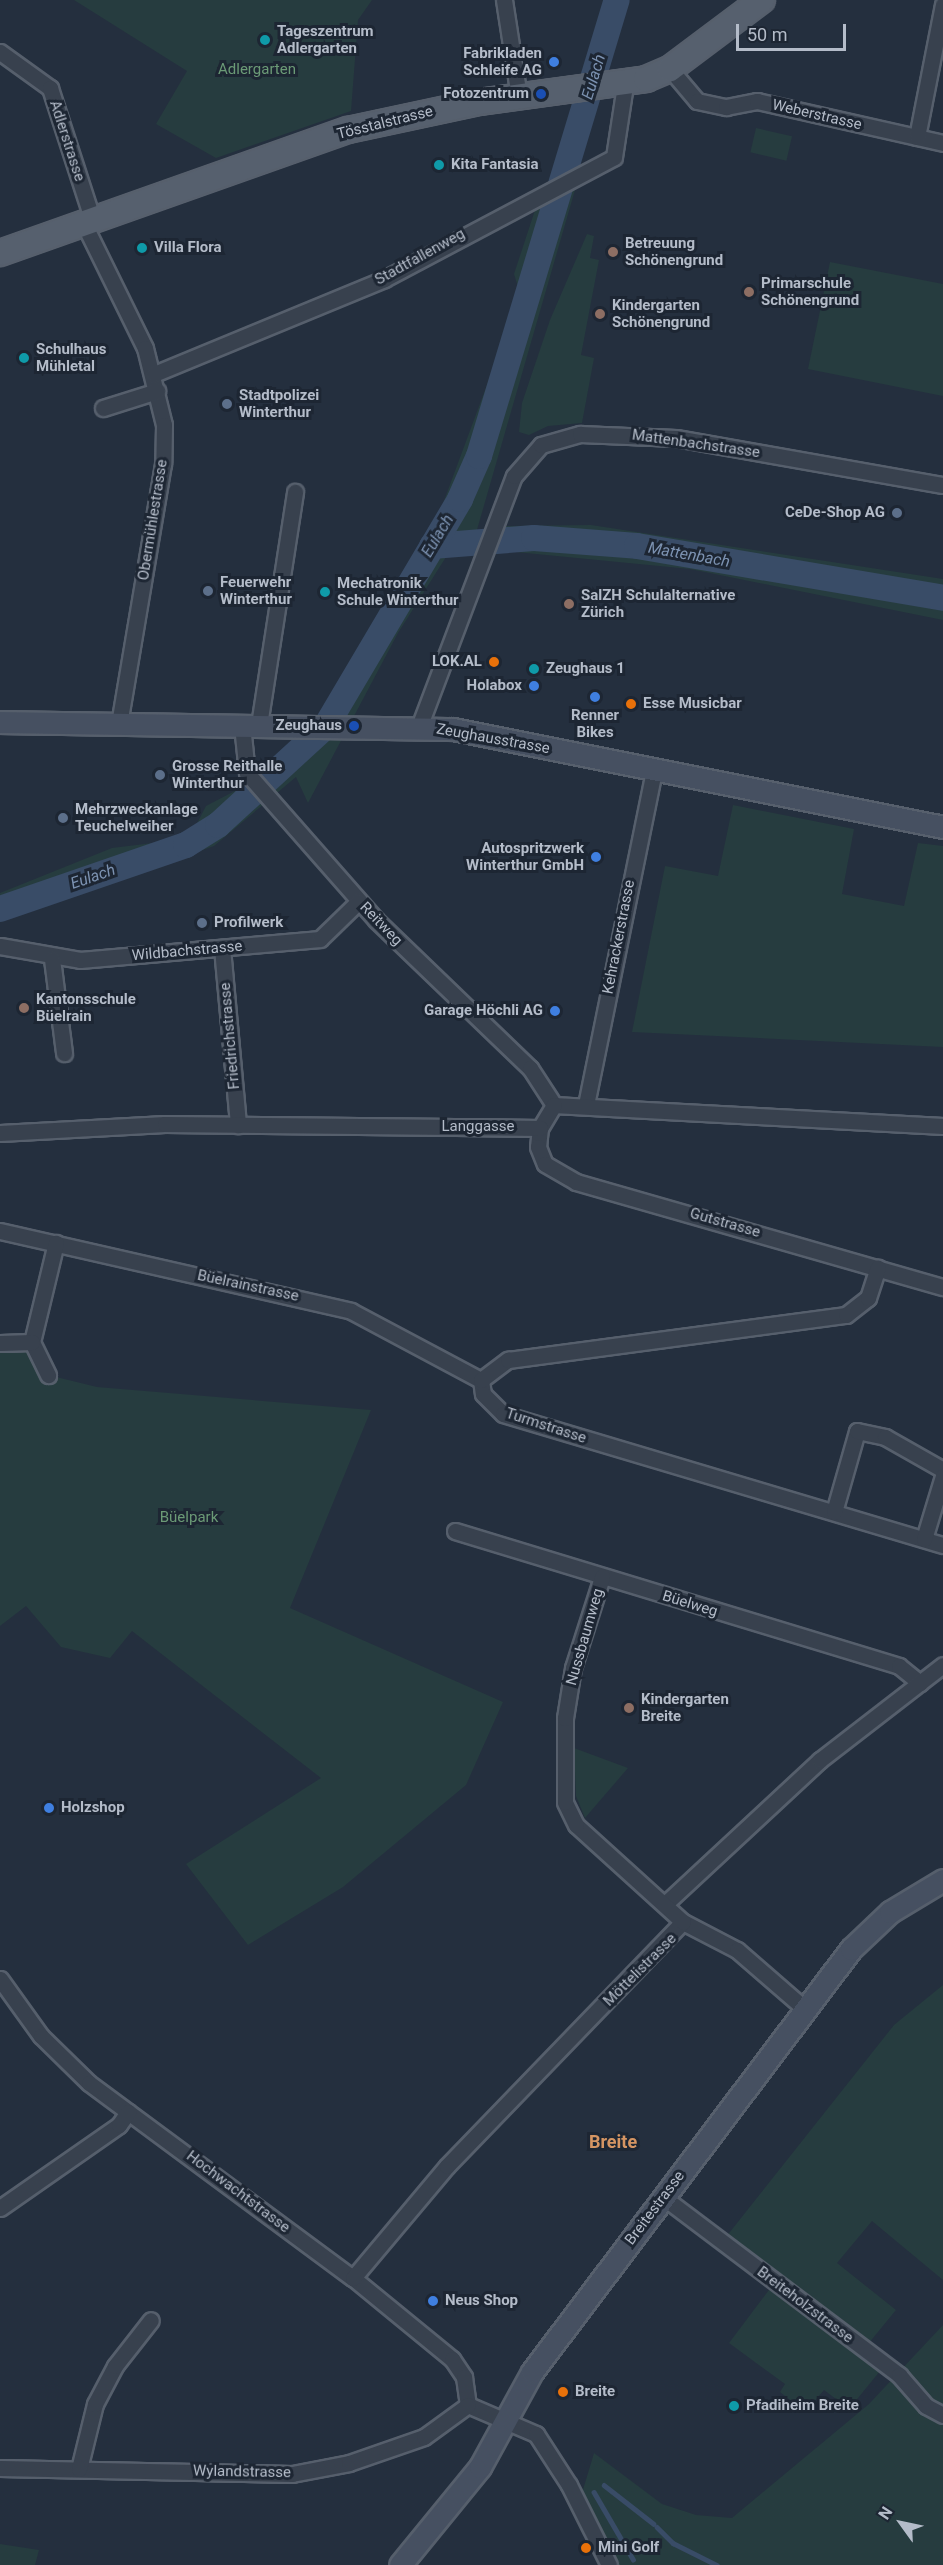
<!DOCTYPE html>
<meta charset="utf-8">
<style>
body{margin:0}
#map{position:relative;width:943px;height:2565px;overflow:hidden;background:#242f3e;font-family:Roboto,sans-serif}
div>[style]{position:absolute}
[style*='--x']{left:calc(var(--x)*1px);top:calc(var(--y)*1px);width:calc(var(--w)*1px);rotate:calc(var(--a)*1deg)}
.green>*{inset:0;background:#263c3f;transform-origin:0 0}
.stream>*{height:4.5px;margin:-2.25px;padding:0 2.25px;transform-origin:2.25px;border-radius:2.25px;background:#394c67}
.river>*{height:26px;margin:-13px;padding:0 13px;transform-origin:13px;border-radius:13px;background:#394c67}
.roads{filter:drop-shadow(2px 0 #565f6c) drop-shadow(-2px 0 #565f6c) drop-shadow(0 2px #565f6c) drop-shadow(0 -2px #565f6c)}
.street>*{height:15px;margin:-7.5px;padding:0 7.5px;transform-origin:7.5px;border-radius:7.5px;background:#38414e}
.secondary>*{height:21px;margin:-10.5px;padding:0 10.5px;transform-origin:10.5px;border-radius:10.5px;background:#465061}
.primary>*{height:24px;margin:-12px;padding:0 12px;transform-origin:12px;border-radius:12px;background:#56606e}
.dots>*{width:16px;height:16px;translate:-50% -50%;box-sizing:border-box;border:3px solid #1d2633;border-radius:50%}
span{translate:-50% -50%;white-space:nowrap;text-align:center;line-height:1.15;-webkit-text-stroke:6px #1d2633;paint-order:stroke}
.poi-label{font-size:15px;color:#b4bcc9;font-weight:700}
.left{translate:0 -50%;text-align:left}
.right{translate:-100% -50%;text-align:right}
.park-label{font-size:15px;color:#6b9a76}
.street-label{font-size:15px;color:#b4bcc9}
.water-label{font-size:16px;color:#7c92b1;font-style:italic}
.quarter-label{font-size:18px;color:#d59563;font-weight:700}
.north{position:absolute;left:871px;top:2493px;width:60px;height:60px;-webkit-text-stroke:4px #1d2633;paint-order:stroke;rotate:303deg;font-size:16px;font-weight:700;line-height:24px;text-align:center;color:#b4bcc9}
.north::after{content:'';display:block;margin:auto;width:21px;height:27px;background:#b4bcc9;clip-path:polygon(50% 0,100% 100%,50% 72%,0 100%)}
.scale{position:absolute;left:736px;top:24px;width:110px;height:27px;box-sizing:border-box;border:3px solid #b4bcc9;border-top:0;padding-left:8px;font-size:18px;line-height:21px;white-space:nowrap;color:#b4bcc9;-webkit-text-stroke:4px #1d2633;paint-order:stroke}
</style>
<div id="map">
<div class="green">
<div style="clip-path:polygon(74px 0,372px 0,358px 20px,351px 111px,216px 158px,156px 124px,187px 71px)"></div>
<div style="left:756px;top:128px;width:37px;height:25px;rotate:13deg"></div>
<div style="clip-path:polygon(577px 183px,470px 554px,446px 557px,398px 633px,308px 803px,296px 777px,214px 846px,0 922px,0 893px,112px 848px,177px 840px,193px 831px,206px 806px,254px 781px,317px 724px,438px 517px,498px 355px,518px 287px,514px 274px,537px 204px)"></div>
<div style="clip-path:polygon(587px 234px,594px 236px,590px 258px,599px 260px,581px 355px,594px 358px,582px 423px,548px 426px,529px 435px,519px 432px,522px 403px,550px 320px)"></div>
<div style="clip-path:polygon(830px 262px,943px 284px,943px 396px,808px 369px)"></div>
<div style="clip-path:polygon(591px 525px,943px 579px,943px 620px,690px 569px,495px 550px,503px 526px)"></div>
<div style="clip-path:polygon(733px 805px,854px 829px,842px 894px,904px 906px,918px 843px,943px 846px,943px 1047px,632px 1032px,665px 866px,718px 876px)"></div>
<div style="clip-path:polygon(32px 1342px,48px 1375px,97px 1387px,371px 1410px,290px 1608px,503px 1702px,466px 1785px,343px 1887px,248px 1945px,186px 1864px,321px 1778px,132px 1631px,110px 1658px,61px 1647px,26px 1606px,0 1626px,0 1343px)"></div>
<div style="clip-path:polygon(574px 1748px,628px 1768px,585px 1818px,576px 1796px)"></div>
<div style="clip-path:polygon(943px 1985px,943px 2280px,872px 2221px,837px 2263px,896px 2310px,864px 2349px,885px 2365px,849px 2409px,824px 2390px,805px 2412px,780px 2392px,785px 2384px,729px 2343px,775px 2282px,722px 2242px,894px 2025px)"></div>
<div style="clip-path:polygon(943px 2325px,943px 2565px,609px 2565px,579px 2503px,594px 2453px,662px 2504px,696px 2515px,732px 2518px,869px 2404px)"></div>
<div style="clip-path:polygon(0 2544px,39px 2550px,35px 2565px,0 2565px)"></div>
</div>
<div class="stream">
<div style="--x:604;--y:2485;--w:63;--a:38"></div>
<div style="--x:594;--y:2492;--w:78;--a:59.8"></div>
<div style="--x:657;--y:2527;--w:23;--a:45"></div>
<div style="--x:673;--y:2543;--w:49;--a:26.6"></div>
</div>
<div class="river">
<div style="--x:432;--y:546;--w:102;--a:-4.5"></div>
<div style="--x:534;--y:538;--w:103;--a:4.4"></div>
<div style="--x:637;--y:546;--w:310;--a:9.6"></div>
<div style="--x:0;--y:909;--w:197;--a:-19"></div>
<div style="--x:186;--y:845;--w:38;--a:-32"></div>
<div style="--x:218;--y:825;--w:147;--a:-42.5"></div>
<div style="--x:326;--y:726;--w:264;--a:-59.4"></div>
<div style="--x:460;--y:499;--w:47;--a:-66.2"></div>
<div style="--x:479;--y:456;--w:476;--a:-73.2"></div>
</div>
<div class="roads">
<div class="street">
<div style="--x:504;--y:0;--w:98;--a:81.2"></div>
<div style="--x:0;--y:52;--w:62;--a:35.8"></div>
<div style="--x:50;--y:88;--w:137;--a:72.1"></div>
<div style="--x:670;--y:69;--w:42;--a:49.8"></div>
<div style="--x:697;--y:101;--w:30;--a:12"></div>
<div style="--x:726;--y:107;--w:32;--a:-11"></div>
<div style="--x:757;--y:101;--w:191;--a:12.7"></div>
<div style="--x:917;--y:137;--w:135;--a:-78.9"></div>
<div style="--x:83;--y:222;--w:140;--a:63.8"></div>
<div style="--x:145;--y:348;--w:79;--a:76.1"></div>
<div style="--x:164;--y:425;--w:39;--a:91"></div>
<div style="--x:163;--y:464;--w:265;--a:99.6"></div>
<div style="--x:154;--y:374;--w:249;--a:-22.4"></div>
<div style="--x:384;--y:279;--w:260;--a:-27.9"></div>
<div style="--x:614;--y:157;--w:73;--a:-81.3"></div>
<div style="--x:103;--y:408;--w:57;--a:-17.5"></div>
<div style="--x:242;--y:725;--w:48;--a:84.1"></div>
<div style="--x:247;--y:773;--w:196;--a:48.7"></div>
<div style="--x:376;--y:920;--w:214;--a:43.9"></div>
<div style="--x:530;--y:1068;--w:44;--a:57"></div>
<div style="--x:259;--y:725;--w:236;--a:-81.2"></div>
<div style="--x:419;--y:727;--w:268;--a:-69.3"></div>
<div style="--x:514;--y:476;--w:41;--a:-48.9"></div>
<div style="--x:541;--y:445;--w:41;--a:-15.8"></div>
<div style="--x:580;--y:434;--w:96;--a:2.4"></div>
<div style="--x:676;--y:438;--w:271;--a:10"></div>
<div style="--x:0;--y:946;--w:81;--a:9.9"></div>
<div style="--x:80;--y:960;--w:241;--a:-5"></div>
<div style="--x:320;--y:939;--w:54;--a:-44.3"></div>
<div style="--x:222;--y:948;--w:178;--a:84.8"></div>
<div style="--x:52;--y:959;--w:95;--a:82.7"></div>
<div style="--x:586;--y:1105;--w:342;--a:-78.5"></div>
<div style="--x:943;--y:1126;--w:390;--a:-176.9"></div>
<div style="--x:554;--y:1105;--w:27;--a:121"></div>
<div style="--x:540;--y:1128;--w:19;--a:96"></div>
<div style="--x:538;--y:1147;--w:18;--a:68"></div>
<div style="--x:545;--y:1164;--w:36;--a:30"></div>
<div style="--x:576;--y:1182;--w:382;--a:16"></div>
<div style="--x:0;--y:1133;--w:165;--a:-3.1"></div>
<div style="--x:165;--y:1124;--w:375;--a:0.6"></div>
<div style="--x:0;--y:1231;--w:360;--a:12.8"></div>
<div style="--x:351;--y:1311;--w:147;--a:28"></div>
<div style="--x:32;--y:1342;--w:102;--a:-76.4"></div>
<div style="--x:32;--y:1342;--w:37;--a:64"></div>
<div style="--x:0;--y:1343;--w:32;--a:-2"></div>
<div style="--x:481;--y:1380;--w:14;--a:82"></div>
<div style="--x:483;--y:1394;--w:28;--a:45"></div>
<div style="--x:503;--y:1414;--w:459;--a:16.6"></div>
<div style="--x:481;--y:1380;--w:34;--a:-37"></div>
<div style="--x:508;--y:1360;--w:341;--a:-7.6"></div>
<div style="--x:846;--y:1315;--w:28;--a:-38"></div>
<div style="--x:868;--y:1298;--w:32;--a:-72"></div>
<div style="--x:834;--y:1512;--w:84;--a:-74.1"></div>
<div style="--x:857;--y:1431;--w:29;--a:12"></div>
<div style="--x:885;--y:1437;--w:67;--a:29.6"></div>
<div style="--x:455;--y:1531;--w:464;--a:16.9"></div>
<div style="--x:899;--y:1666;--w:27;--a:39"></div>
<div style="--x:924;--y:1539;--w:66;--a:-73.2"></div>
<div style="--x:665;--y:1904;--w:212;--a:-42.9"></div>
<div style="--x:820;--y:1760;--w:155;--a:-37.7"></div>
<div style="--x:683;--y:1922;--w:61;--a:27.4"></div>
<div style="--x:737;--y:1950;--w:91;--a:41"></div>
<div style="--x:0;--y:1979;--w:70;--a:54.3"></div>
<div style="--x:41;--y:2036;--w:67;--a:44.4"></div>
<div style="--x:89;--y:2083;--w:328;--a:36.5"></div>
<div style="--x:353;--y:2278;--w:128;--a:39.3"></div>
<div style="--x:452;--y:2359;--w:22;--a:56"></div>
<div style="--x:464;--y:2377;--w:28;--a:82"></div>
<div style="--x:663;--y:2197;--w:296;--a:37"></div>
<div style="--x:899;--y:2375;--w:41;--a:48.9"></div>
<div style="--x:926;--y:2406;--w:19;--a:28"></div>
<div style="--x:0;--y:2208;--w:145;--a:-34.9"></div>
<div style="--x:119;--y:2125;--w:16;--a:-55"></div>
<div style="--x:353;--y:2278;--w:146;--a:-50"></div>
<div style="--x:447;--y:2166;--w:339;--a:-46"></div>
<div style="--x:683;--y:1922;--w:144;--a:-137.8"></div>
<div style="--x:576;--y:1825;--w:25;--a:-116"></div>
<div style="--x:565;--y:1802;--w:84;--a:-90"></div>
<div style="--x:565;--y:1718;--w:51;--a:-80.9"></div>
<div style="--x:573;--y:1668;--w:96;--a:-72.3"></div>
<div style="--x:468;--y:2405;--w:74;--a:23.1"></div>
<div style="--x:536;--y:2434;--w:61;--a:57.1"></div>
<div style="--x:569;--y:2485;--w:89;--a:63.4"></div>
<div style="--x:0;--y:2468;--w:292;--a:1.2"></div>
<div style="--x:292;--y:2474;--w:58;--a:-10.9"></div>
<div style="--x:349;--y:2463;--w:79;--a:-19.1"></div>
<div style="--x:424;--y:2437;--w:54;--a:-36"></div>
<div style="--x:79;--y:2469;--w:67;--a:-76.2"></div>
<div style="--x:95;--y:2404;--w:43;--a:-62.2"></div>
<div style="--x:115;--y:2366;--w:58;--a:-52"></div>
</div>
<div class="secondary">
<div style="--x:0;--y:722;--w:453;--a:0.9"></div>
<div style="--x:453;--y:729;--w:500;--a:11.3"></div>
<div style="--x:400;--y:2565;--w:127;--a:-50.8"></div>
<div style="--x:480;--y:2467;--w:108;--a:-61.3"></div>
<div style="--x:532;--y:2372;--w:530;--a:-52.98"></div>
<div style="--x:851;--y:1949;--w:54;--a:-43.5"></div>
<div style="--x:890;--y:1912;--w:62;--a:-31.1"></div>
</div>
<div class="primary">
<div style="--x:0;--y:253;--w:369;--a:-19.5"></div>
<div style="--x:348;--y:130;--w:134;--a:-12.1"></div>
<div style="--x:479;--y:102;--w:169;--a:-7.8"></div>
<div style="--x:646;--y:79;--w:26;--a:-23"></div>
<div style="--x:670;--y:69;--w:115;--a:-36.9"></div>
</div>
</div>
<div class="dots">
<div style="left:265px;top:40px;background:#0f9aa8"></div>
<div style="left:554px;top:62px;background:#3f7fe0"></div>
<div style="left:541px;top:94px;background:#1a4fb4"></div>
<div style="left:439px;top:165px;background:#0f9aa8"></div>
<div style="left:142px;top:248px;background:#0f9aa8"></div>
<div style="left:613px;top:252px;background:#8d6e63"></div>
<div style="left:749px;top:292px;background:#8d6e63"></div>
<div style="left:600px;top:314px;background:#8d6e63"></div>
<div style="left:24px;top:358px;background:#0f9aa8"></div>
<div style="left:227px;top:404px;background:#5c6f8a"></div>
<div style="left:897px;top:513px;background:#5c6f8a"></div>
<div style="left:208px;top:591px;background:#5c6f8a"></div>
<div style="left:325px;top:592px;background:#0f9aa8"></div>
<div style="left:569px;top:604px;background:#8d6e63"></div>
<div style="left:494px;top:662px;background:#e8710a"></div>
<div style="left:534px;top:669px;background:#0f9aa8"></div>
<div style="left:534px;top:686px;background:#3f7fe0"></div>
<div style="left:595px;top:697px;background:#3f7fe0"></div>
<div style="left:631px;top:704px;background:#e8710a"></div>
<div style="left:354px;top:726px;background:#1a4fb4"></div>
<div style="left:160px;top:775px;background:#5c6f8a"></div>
<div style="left:63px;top:818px;background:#5c6f8a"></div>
<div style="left:596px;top:857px;background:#3f7fe0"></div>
<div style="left:202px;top:923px;background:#5c6f8a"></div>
<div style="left:24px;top:1008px;background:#8d6e63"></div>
<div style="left:555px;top:1011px;background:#3f7fe0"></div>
<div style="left:629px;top:1708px;background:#8d6e63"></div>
<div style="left:49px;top:1808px;background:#3f7fe0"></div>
<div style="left:433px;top:2301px;background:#3f7fe0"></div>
<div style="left:563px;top:2392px;background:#e8710a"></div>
<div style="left:734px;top:2406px;background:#0f9aa8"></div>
<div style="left:586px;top:2548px;background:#e8710a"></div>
</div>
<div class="poi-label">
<span class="left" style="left:277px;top:40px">Tageszentrum<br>Adlergarten</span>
<span class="right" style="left:542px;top:62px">Fabrikladen<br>Schleife AG</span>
<span class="right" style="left:529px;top:94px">Fotozentrum</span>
<span class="left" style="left:451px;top:165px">Kita Fantasia</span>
<span class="left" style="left:625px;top:252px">Betreuung<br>Schönengrund</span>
<span class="left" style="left:154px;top:248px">Villa Flora</span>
<span class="left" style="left:761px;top:292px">Primarschule<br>Schönengrund</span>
<span class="left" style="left:612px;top:314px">Kindergarten<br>Schönengrund</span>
<span class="left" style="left:36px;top:358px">Schulhaus<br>Mühletal</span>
<span class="left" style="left:239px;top:404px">Stadtpolizei<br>Winterthur</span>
<span class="right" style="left:885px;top:513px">CeDe-Shop AG</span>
<span class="left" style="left:220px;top:591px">Feuerwehr<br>Winterthur</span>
<span class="left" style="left:337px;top:592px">Mechatronik<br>Schule Winterthur</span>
<span class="left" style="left:581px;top:604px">SalZH Schulalternative<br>Zürich</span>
<span class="right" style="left:482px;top:662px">LOK.AL</span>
<span class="left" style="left:546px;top:669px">Zeughaus 1</span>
<span class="right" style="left:522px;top:686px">Holabox</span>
<span class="left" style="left:643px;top:704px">Esse Musicbar</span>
<span style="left:595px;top:724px">Renner<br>Bikes</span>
<span class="right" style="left:342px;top:726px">Zeughaus</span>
<span class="left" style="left:172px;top:775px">Grosse Reithalle<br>Winterthur</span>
<span class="left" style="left:75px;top:818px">Mehrzweckanlage<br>Teuchelweiher</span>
<span class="right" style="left:584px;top:857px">Autospritzwerk<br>Winterthur GmbH</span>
<span class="left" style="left:214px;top:923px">Profilwerk</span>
<span class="left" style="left:36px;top:1008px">Kantonsschule<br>Büelrain</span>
<span class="right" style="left:543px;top:1011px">Garage Höchli AG</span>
<span class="left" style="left:641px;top:1708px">Kindergarten<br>Breite</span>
<span class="left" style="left:61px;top:1808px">Holzshop</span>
<span class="left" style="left:445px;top:2301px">Neus Shop</span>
<span class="left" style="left:575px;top:2392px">Breite</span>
<span class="left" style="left:746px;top:2406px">Pfadiheim Breite</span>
<span class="left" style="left:598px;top:2548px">Mini Golf</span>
</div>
<div class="park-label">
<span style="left:257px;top:70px">Adlergarten</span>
<span style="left:189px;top:1518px">Büelpark</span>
</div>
<div class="street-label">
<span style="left:817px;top:115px;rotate:13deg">Weberstrasse</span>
<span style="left:385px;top:123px;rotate:-14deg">Tösstalstrasse</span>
<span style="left:67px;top:141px;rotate:72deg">Adlerstrasse</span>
<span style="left:420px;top:257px;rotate:-29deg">Stadtfallenweg</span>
<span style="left:696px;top:444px;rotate:8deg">Mattenbachstrasse</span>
<span style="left:153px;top:520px;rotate:-81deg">Obermühlestrasse</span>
<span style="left:493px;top:739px;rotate:10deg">Zeughausstrasse</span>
<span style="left:381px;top:924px;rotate:46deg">Reitweg</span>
<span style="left:619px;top:937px;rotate:-79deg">Kehrackerstrasse</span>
<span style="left:187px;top:951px;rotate:-5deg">Wildbachstrasse</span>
<span style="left:230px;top:1036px;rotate:-95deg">Friedrichstrasse</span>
<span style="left:478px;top:1127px">Langgasse</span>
<span style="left:725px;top:1223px;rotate:16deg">Gutstrasse</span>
<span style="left:248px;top:1286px;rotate:12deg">Büelrainstrasse</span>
<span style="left:546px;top:1426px;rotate:18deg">Turmstrasse</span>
<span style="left:690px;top:1604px;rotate:17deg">Büelweg</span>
<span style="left:585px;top:1637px;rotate:-74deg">Nussbaumweg</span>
<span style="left:640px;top:1970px;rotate:-45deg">Möttelistrasse</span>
<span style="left:238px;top:2192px;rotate:37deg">Hochwachtstrasse</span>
<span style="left:655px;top:2208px;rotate:-53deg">Breitestrasse</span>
<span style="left:805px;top:2305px;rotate:37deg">Breiteholzstrasse</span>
<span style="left:242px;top:2472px;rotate:1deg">Wylandstrasse</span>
</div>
<div class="water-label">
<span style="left:594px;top:77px;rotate:-73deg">Eulach</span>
<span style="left:438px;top:536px;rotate:-59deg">Eulach</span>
<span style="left:689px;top:555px;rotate:10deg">Mattenbach</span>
<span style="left:93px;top:877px;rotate:-19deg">Eulach</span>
</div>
<div class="quarter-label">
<span style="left:613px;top:2142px">Breite</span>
</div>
<div class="north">N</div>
<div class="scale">50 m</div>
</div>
